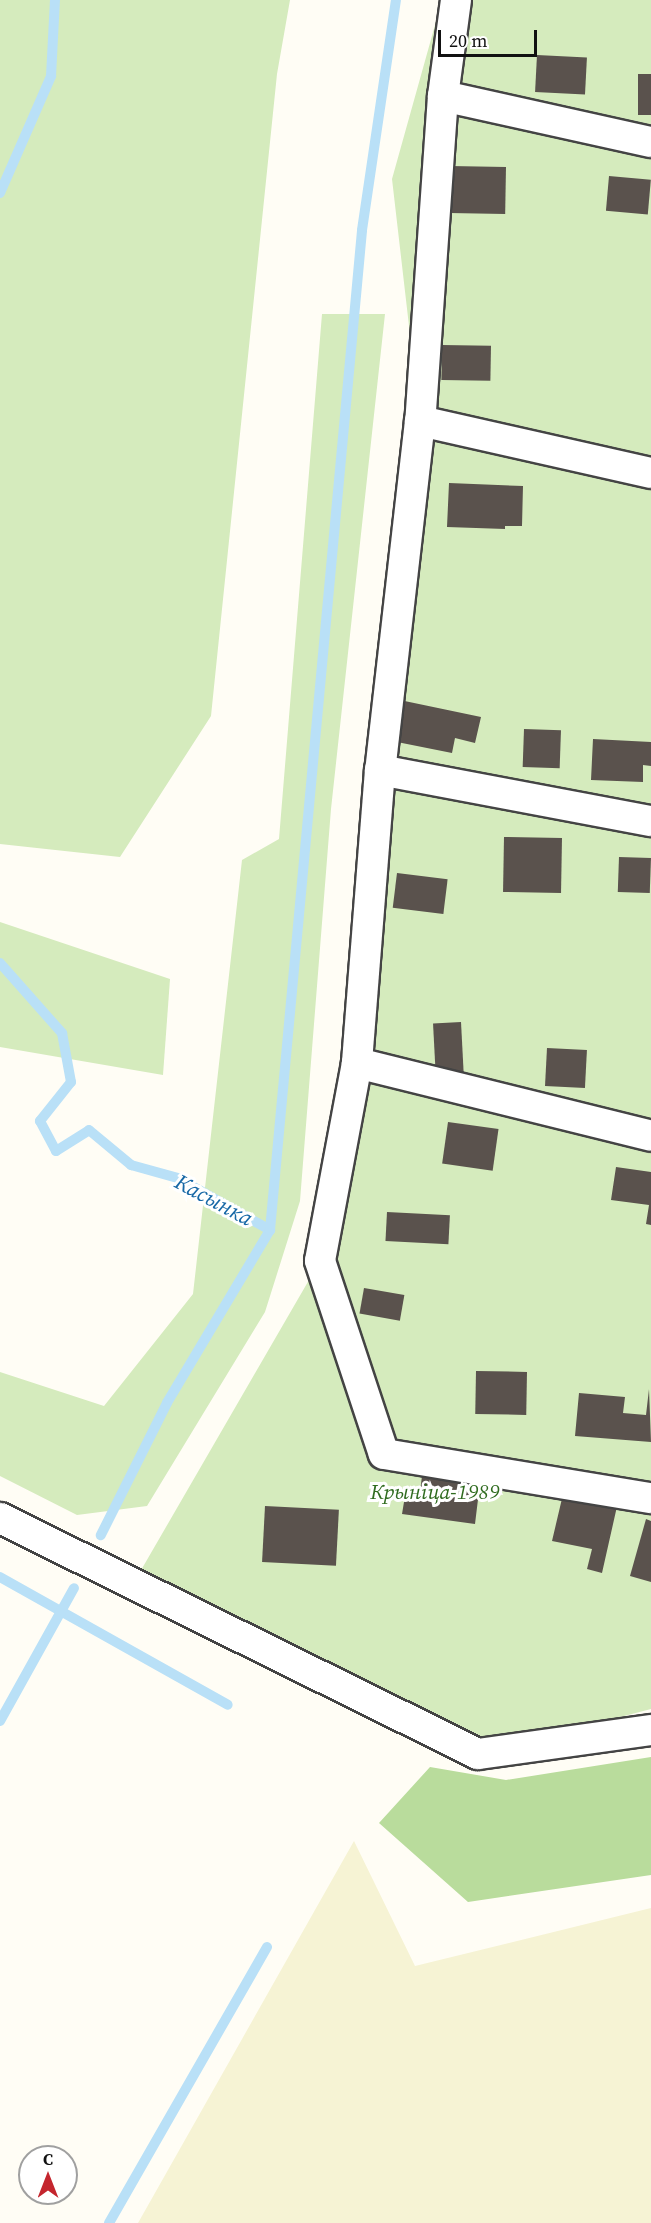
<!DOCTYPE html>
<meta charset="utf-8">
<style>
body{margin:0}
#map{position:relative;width:651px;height:2223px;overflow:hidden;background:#fffdf5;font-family:"Source Serif 4",serif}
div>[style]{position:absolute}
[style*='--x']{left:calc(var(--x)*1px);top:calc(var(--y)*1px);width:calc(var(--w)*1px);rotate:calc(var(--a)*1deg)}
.farmland>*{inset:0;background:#f6f3d4}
.green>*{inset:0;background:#d5ebbd}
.forest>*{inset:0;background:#b9dc9c}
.stream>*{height:10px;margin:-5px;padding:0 5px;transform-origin:5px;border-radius:5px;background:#b9e0f7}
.building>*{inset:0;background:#5a524d;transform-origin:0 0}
.roads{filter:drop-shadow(2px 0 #444) drop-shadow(-2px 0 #444) drop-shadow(0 2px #444) drop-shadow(0 -2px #444)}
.minor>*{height:30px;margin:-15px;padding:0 15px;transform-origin:15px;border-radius:15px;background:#fff}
span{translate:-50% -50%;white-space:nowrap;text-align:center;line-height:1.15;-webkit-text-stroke:6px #fff;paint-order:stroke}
.park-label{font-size:21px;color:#2f6b1f;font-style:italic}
.water-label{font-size:22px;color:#1768a6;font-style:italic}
.north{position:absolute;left:18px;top:2145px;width:60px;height:60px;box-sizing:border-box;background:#fff;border:2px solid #a0a0a0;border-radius:50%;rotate:0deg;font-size:16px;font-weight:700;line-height:24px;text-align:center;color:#111}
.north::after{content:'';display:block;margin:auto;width:21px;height:27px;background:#c4262e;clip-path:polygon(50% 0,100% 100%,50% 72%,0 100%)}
.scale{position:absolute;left:438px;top:30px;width:99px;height:27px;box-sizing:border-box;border:3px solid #111;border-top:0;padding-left:8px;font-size:18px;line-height:21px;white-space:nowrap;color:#111;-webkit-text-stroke:4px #fff;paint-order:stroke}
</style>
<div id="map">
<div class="farmland">
<div style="clip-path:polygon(354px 1841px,415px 1966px,651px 1908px,651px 2223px,138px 2223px)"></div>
</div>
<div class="green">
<div style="clip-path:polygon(0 0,290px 0,277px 74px,211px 716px,120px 857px,0 844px)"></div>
<div style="clip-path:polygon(442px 0,651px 0,651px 1709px,478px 1754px,133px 1584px,320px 1261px,420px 421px,392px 179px)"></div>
<div style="clip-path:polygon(322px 314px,385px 314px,331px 809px,300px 1201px,265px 1312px,147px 1506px,77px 1515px,0 1476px,0 1372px,104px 1406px,193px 1294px,242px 860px,279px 839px)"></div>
<div style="clip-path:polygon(0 922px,170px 979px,163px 1075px,0 1047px)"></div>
</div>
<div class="forest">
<div style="clip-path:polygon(651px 1757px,651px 1875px,468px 1902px,379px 1823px,430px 1767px,506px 1780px)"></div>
</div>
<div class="stream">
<div style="--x:0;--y:193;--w:128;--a:-66.4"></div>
<div style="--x:51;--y:76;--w:76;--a:-87"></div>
<div style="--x:0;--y:963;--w:94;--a:48.5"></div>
<div style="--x:62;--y:1033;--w:50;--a:79.6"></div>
<div style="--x:71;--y:1082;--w:50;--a:128.5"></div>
<div style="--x:40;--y:1121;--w:34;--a:62"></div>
<div style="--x:56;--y:1151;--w:39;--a:-32"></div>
<div style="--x:89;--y:1130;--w:55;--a:39.8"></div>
<div style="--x:131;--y:1165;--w:49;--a:15.5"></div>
<div style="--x:178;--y:1178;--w:106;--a:29.5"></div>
<div style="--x:270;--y:1230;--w:201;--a:120.8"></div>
<div style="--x:167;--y:1403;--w:148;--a:116.6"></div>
<div style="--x:270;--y:1230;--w:1004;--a:-84.74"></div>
<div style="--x:362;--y:230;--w:232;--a:-81.6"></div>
<div style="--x:0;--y:1577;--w:261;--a:29.3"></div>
<div style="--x:0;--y:1721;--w:152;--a:-60.9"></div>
<div style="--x:109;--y:2223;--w:318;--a:-60.2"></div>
</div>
<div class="building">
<div style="left:537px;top:55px;width:50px;height:37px;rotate:3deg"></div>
<div style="left:638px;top:74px;width:13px;height:41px"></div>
<div style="left:450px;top:166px;width:56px;height:47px;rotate:1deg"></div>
<div style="left:609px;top:176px;width:42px;height:35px;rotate:5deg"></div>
<div style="left:442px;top:345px;width:49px;height:35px;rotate:1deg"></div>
<div style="clip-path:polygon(449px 483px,523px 486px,522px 526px,505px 526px,505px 529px,447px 527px)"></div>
<div style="clip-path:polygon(395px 699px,481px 717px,475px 743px,455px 738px,452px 753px,387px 740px)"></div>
<div style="left:524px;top:729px;width:37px;height:38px;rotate:2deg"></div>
<div style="clip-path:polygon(593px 739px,651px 742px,651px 766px,643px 765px,643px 782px,591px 780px)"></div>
<div style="left:504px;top:837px;width:58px;height:55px;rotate:1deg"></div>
<div style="left:619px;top:857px;width:32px;height:35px;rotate:2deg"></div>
<div style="left:397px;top:873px;width:51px;height:35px;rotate:7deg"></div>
<div style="left:461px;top:1022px;width:56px;height:28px;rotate:87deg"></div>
<div style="left:547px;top:1048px;width:40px;height:38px;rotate:3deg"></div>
<div style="left:448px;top:1122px;width:51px;height:42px;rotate:8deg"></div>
<div style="clip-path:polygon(616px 1167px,651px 1172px,651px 1225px,646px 1224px,649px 1205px,611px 1200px)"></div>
<div style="left:387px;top:1212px;width:63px;height:29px;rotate:3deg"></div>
<div style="left:364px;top:1288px;width:41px;height:26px;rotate:10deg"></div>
<div style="left:476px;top:1371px;width:51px;height:43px;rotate:1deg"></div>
<div style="clip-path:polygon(649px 1389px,651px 1442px,575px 1436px,579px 1393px,625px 1397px,623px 1413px,646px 1415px)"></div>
<div style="clip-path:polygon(422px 1476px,480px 1483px,475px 1524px,402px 1514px,406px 1490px,420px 1492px)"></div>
<div style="clip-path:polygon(564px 1490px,618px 1502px,602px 1573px,587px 1569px,592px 1549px,552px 1541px)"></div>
<div style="left:265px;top:1506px;width:74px;height:56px;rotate:3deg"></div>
<div style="clip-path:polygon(646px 1519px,651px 1521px,651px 1582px,630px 1576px)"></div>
</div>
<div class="roads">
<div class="minor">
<div style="--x:456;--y:0;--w:97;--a:97.7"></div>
<div style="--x:443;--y:96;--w:326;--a:94"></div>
<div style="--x:420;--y:421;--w:351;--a:96.5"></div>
<div style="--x:380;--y:770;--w:294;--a:94.5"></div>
<div style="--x:357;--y:1063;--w:201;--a:100.6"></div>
<div style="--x:320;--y:1261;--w:203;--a:71.7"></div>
<div style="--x:384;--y:1454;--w:271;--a:9.4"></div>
<div style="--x:443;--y:96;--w:213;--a:12.5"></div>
<div style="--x:420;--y:421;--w:237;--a:12.7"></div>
<div style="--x:380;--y:770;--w:276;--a:10.7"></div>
<div style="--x:357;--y:1063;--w:303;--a:13.9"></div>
<div style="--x:0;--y:1518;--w:533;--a:26.28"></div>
<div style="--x:478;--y:1754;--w:175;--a:-7.9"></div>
</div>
</div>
<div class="park-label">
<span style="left:435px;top:1492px">Крыніца-1989</span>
</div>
<div class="water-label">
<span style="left:214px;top:1200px;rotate:28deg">Касынка</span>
</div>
<div class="north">С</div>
<div class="scale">20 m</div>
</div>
